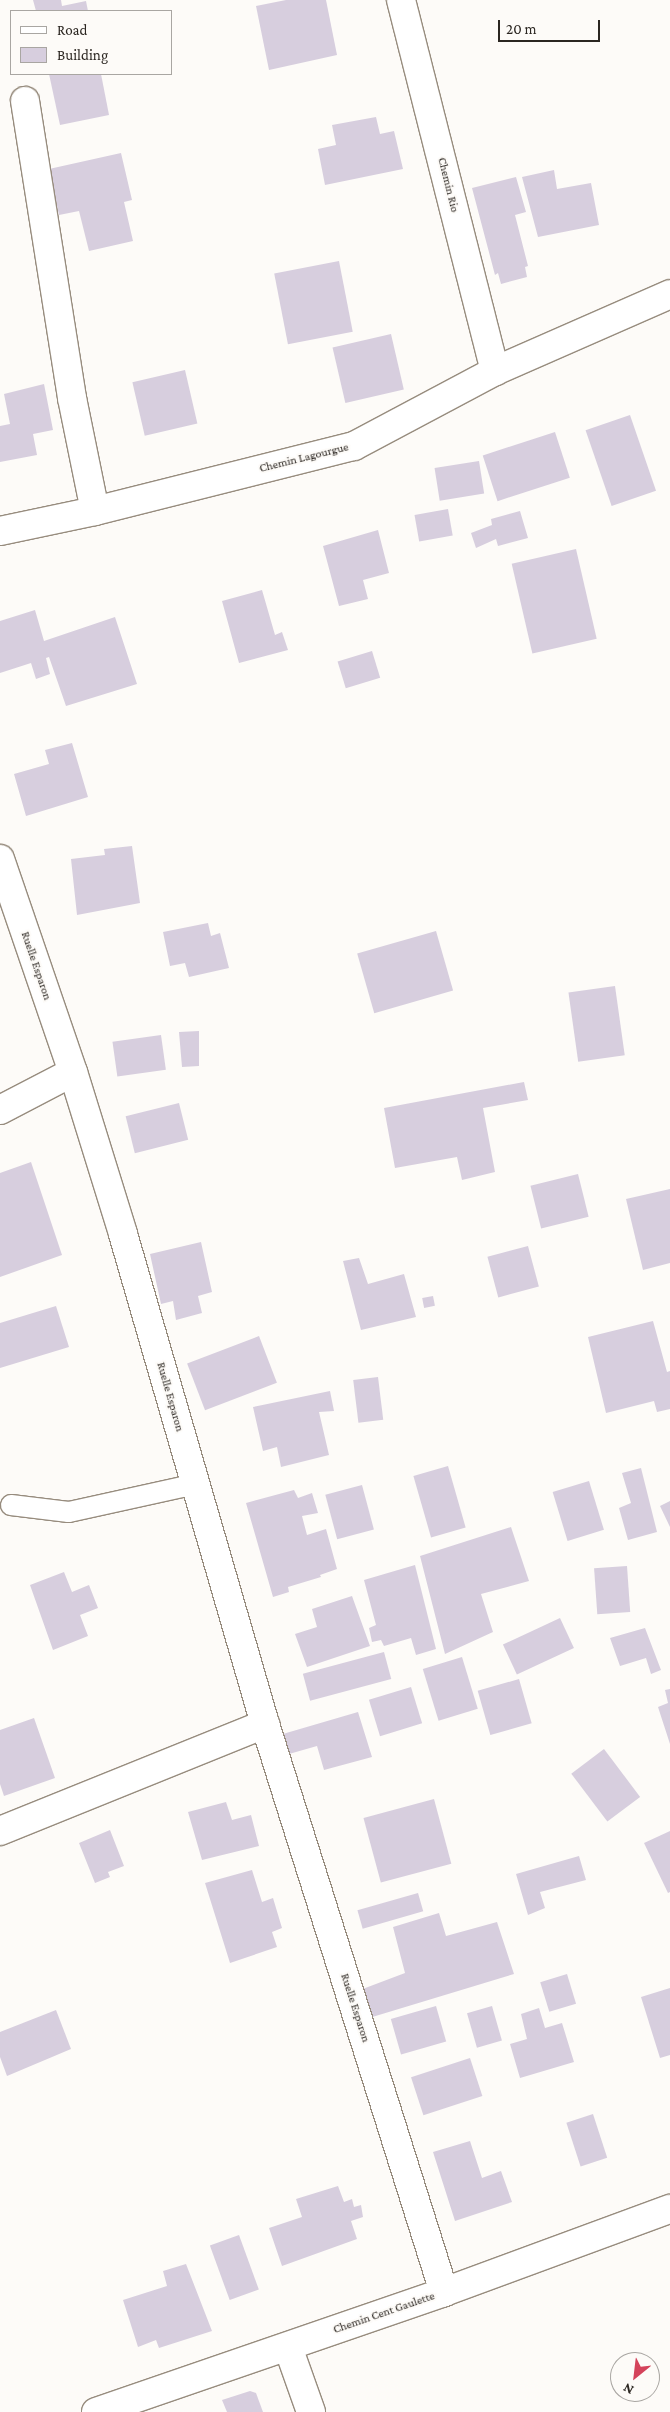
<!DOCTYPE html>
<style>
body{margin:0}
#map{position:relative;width:670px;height:2412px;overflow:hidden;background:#fdfbf8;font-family:"Crimson Pro",serif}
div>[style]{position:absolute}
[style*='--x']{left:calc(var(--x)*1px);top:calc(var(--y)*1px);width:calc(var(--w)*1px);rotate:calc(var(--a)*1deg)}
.building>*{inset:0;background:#d7cede;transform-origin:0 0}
.roads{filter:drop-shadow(1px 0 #978c7e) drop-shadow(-1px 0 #978c7e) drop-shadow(0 1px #978c7e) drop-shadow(0 -1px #978c7e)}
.service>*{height:20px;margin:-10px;padding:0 10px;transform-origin:10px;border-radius:10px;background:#fff}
.minor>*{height:28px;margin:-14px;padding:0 14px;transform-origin:14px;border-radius:14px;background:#fff}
.tertiary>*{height:28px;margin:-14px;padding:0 14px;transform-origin:14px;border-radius:14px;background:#fff}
span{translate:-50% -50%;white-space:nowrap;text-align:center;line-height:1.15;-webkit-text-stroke:4px #fdfbf8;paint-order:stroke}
.street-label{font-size:12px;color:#2b2621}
.legend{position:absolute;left:10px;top:10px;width:162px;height:65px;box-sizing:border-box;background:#fdfbf8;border:1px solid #a9a6a2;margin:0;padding:6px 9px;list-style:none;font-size:15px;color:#2b2621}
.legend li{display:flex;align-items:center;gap:10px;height:25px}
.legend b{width:25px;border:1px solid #a9a6a2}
.north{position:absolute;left:610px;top:2352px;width:50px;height:50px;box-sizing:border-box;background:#fdfbf8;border:1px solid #a9a6a2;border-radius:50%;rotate:209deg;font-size:14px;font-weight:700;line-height:20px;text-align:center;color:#2b2621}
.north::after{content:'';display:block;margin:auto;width:18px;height:22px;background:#d4435b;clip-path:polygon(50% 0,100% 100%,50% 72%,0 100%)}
.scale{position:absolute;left:498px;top:20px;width:102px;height:22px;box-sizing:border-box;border:2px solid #2b2621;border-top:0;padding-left:6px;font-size:15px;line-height:18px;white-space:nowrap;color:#2b2621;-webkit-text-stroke:4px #fdfbf8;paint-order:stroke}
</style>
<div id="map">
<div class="building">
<div style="clip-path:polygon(33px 0,61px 0,62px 6px,86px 1px,88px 11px,36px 11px)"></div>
<div style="clip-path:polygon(286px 0,326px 0,337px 55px,269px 70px,256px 6px)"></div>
<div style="clip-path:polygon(49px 74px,101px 74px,109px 115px,60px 125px)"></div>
<div style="clip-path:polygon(376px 117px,380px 134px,394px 131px,403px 169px,325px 185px,318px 149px,336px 145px,332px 125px)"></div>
<div style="clip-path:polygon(121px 153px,132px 200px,124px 202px,133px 241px,89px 251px,79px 211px,59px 215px,49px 169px)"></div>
<div style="clip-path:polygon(554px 170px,557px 189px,591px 183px,599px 225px,538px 237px,522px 177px)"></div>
<div style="clip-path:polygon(516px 177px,526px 212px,515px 215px,528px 266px,525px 267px,527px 277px,501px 284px,498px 273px,495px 275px,472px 188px)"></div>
<div style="left:339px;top:261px;width:72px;height:66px;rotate:79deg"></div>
<div style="left:391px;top:334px;width:57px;height:60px;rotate:77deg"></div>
<div style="left:185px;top:370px;width:55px;height:54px;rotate:77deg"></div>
<div style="clip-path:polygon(44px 384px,53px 430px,33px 434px,37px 455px,0 462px,0 426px,10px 424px,4px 394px)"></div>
<div style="left:630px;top:415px;width:80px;height:47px;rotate:71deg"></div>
<div style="left:555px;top:432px;width:48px;height:76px;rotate:72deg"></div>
<div style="left:479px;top:461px;width:33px;height:45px;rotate:81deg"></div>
<div style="left:448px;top:509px;width:27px;height:34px;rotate:80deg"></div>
<div style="clip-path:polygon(520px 511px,528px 538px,498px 546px,496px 539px,476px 548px,471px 533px,492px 525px,491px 519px)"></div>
<div style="clip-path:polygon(378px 530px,389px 573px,363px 580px,368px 599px,339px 606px,323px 546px)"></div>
<div style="left:576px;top:549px;width:92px;height:66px;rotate:77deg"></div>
<div style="clip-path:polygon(262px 590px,275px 635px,282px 632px,288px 650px,239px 663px,222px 601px)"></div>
<div style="clip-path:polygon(35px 610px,44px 641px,115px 617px,137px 684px,66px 706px,49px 657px,46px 658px,50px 674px,36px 679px,31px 663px,0 673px,0 621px)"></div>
<div style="left:372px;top:651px;width:28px;height:36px;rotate:73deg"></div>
<div style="clip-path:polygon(72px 743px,88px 797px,26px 816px,14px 774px,49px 764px,45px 750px)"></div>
<div style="clip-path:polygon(132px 846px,140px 903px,77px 915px,71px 859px,105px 855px,104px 849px)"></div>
<div style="clip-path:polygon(208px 923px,211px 936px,220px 933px,229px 968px,189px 977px,185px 963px,170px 966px,163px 932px)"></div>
<div style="left:436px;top:931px;width:62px;height:82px;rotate:74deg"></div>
<div style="left:615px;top:986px;width:70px;height:47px;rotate:82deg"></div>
<div style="clip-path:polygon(199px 1031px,199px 1066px,182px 1067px,179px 1032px)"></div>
<div style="left:161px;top:1035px;width:35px;height:49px;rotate:82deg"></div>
<div style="clip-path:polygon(524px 1082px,528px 1100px,483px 1108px,495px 1172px,462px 1180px,457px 1157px,395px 1168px,384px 1108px)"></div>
<div style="left:179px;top:1103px;width:38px;height:55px;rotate:76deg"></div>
<div style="clip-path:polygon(31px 1162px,62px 1255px,0 1277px,0 1173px)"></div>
<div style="left:578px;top:1174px;width:44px;height:49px;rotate:76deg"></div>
<div style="clip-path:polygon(670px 1189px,670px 1263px,643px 1270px,626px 1199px)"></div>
<div style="clip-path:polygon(201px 1242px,212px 1292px,198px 1296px,202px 1313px,176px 1320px,173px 1301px,161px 1304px,150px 1254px)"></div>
<div style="left:528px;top:1246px;width:42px;height:42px;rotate:75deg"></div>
<div style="clip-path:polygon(359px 1258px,368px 1284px,404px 1274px,416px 1317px,361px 1330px,343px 1261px)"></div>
<div style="left:433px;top:1296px;width:10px;height:11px;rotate:79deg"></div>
<div style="clip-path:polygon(56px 1306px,69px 1347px,0 1368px,0 1323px)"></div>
<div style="clip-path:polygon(653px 1321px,667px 1372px,670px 1371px,670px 1409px,657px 1412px,654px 1401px,606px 1413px,588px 1337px)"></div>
<div style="left:259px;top:1336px;width:50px;height:77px;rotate:69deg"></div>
<div style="left:378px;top:1377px;width:43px;height:25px;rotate:83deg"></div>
<div style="clip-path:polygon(330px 1391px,334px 1411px,319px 1412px,329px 1455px,281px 1467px,277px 1447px,263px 1451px,253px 1407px)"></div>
<div style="left:448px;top:1466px;width:64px;height:36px;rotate:74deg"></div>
<div style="clip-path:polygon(641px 1468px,657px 1532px,628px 1540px,619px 1508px,631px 1503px,622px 1473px)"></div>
<div style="left:589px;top:1481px;width:51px;height:38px;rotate:73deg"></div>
<div style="left:362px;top:1485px;width:46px;height:38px;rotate:75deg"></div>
<div style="clip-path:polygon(294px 1490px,298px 1498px,312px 1493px,318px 1513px,302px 1516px,307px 1535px,326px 1529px,337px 1569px,320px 1575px,321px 1577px,288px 1587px,289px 1592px,273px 1597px,246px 1503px)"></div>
<div style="clip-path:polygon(670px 1501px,670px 1527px,660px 1506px)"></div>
<div style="clip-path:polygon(511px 1527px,529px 1581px,481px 1594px,493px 1632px,445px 1654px,420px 1556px)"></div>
<div style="clip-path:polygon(415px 1565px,436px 1649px,416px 1655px,411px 1638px,384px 1646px,381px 1640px,372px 1642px,369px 1628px,376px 1625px,364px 1580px)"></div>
<div style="left:627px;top:1566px;width:46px;height:33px;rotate:86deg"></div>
<div style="clip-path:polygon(64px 1572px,72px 1592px,89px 1585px,98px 1608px,80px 1615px,88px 1636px,53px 1650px,30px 1585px)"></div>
<div style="clip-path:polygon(352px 1596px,370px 1646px,307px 1667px,295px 1634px,317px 1627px,312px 1609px)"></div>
<div style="left:560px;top:1618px;width:33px;height:63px;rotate:65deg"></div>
<div style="clip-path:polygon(645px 1628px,661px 1670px,651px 1674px,646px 1658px,620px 1666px,610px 1638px)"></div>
<div style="left:384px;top:1652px;width:28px;height:84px;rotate:75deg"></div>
<div style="left:462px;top:1657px;width:54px;height:41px;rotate:73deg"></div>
<div style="left:519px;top:1679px;width:46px;height:43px;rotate:74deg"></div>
<div style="left:411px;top:1687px;width:38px;height:44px;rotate:73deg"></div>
<div style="clip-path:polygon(670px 1689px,670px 1744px,658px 1707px,668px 1703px,665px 1690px)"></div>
<div style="clip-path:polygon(358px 1712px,372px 1757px,324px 1770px,317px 1746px,282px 1756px,276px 1736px)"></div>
<div style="clip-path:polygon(34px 1718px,55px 1778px,4px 1796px,0 1784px,0 1730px)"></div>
<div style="left:604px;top:1749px;width:60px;height:41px;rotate:53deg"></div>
<div style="left:434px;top:1799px;width:67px;height:73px;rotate:75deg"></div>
<div style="clip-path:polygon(226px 1802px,232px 1820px,251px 1815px,259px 1846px,202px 1860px,188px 1812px)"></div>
<div style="clip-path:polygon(110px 1830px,124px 1866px,108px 1872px,110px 1877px,95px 1883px,79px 1843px)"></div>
<div style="clip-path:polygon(670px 1831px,670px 1892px,668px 1893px,644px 1843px)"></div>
<div style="clip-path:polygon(579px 1856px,586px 1880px,540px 1892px,545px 1908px,528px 1915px,516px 1874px)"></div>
<div style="clip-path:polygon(252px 1870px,262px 1902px,273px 1898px,282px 1928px,272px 1932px,277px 1947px,230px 1963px,205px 1883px)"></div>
<div style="left:418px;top:1893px;width:19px;height:63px;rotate:74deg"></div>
<div style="clip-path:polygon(439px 1913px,446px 1936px,497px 1922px,514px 1974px,369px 2018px,360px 1990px,405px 1973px,393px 1927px)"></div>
<div style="left:567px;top:1974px;width:31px;height:28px;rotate:73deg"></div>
<div style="clip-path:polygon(670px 1988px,670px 2055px,660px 2058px,641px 1997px)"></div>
<div style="left:436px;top:2006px;width:37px;height:47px;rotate:74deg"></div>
<div style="left:492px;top:2006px;width:36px;height:26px;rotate:74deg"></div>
<div style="clip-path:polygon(539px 2008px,545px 2028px,562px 2023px,574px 2062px,520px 2078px,510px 2044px,527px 2039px,521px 2014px)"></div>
<div style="clip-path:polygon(56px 2010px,71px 2049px,7px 2076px,0 2057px,0 2032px)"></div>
<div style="left:470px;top:2058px;width:40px;height:62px;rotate:72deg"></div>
<div style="left:593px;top:2114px;width:46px;height:28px;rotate:72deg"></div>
<div style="clip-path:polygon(470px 2141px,482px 2178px,501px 2171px,512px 2202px,455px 2221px,433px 2152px)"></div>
<div style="clip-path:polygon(338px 2186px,344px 2202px,352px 2199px,354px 2207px,361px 2205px,363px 2217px,351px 2221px,357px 2239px,282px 2266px,269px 2228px,302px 2217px,296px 2199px)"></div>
<div style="left:239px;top:2235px;width:58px;height:31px;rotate:70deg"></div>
<div style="clip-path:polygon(186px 2264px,212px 2331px,159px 2348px,156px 2340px,138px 2347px,123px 2300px,167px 2286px,163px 2271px)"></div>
<div style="clip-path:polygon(250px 2391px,256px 2393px,263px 2412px,227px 2412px,222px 2400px)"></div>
</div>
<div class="roads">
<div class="service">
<div style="--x:11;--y:1505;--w:58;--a:6.9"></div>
<div style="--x:69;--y:1512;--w:130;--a:-12.4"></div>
</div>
<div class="minor">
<div style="--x:401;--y:0;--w:383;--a:75.8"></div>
<div style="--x:25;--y:101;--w:301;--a:81"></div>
<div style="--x:72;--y:398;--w:115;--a:78.5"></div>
<div style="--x:0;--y:859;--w:225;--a:71.1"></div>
<div style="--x:73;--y:1072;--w:170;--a:72.8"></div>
<div style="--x:123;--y:1234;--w:510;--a:73.84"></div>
<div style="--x:265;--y:1724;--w:596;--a:72.51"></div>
<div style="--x:0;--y:1110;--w:82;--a:-27.5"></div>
<div style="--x:0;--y:1831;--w:286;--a:-22"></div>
<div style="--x:288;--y:2347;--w:69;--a:70.5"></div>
<div style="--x:96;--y:2412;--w:368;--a:-19"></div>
<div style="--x:444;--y:2292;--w:241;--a:-20.2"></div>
</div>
<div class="tertiary">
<div style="--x:0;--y:531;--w:97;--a:-11.9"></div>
<div style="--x:95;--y:511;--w:267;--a:-14.1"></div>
<div style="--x:354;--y:446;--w:160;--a:-28"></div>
<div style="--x:495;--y:371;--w:191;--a:-23.7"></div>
</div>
</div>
<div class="street-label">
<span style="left:448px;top:185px;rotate:76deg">Chemin Rio</span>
<span style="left:304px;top:458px;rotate:-14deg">Chemin Lagourgue</span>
<span style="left:36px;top:966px;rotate:71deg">Ruelle Esparon</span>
<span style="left:170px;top:1397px;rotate:74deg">Ruelle Esparon</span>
<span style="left:355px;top:2008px;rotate:72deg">Ruelle Esparon</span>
<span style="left:384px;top:2313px;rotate:-19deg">Chemin Cent Gaulette</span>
</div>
<ul class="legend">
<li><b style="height:6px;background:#fff"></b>Road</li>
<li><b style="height:14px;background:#d7cede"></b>Building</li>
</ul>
<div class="north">N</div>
<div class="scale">20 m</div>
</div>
